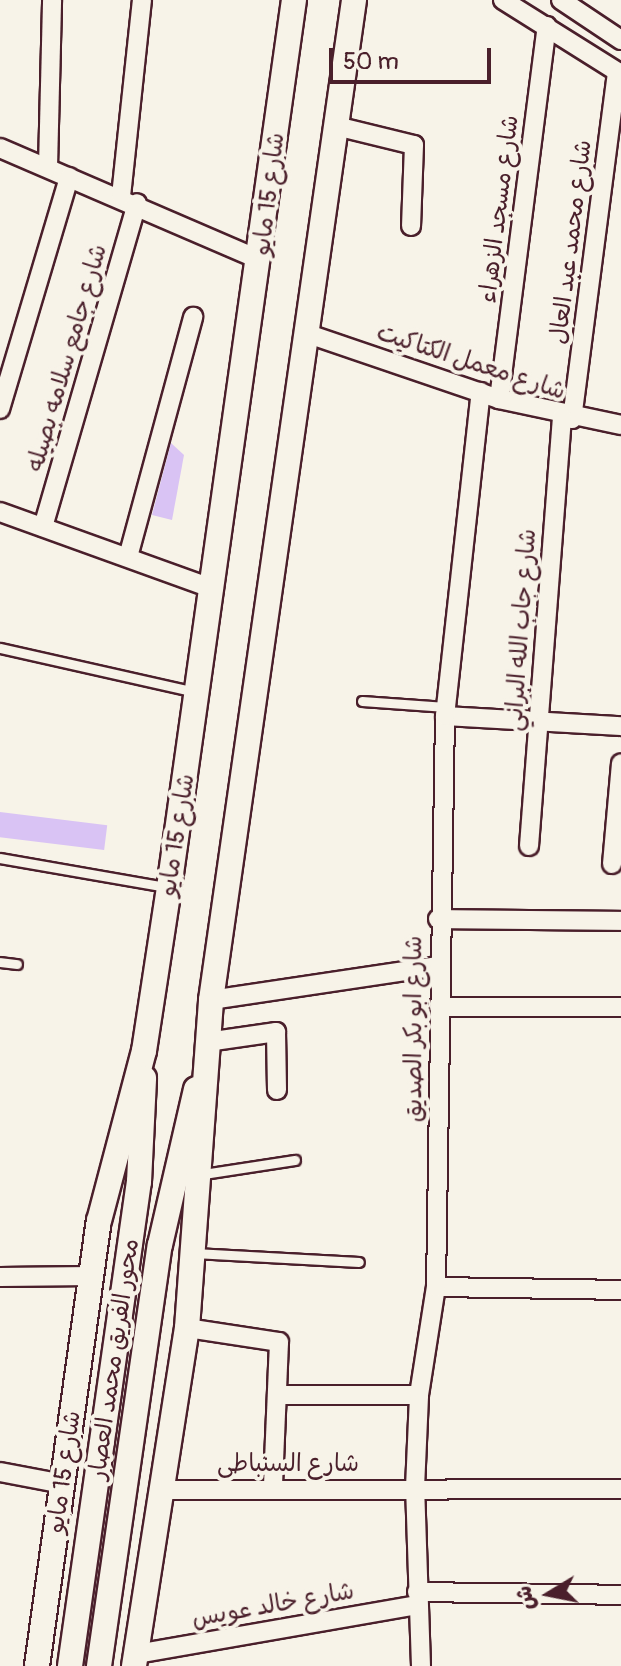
<!DOCTYPE html>
<meta charset="utf-8">
<style>
body{margin:0}
#map{position:relative;width:621px;height:1666px;overflow:hidden;background:#f7f3e8;font-family:Pangolin,"Playpen Sans Arabic",sans-serif}
div>[style]{position:absolute}
[style*='--x']{left:calc(var(--x)*1px);top:calc(var(--y)*1px);width:calc(var(--w)*1px);rotate:calc(var(--a)*1deg)}
.building>*{inset:0;background:#d9c3f4;transform-origin:0 0}
.roads{filter:drop-shadow(2px 0 #4a1f2b) drop-shadow(-2px 0 #4a1f2b) drop-shadow(0 2px #4a1f2b) drop-shadow(0 -2px #4a1f2b)}
.lane>*{height:9px;margin:-4.5px;padding:0 4.5px;transform-origin:4.5px;border-radius:4.5px;background:#f7f3e8}
.street>*{height:18px;margin:-9px;padding:0 9px;transform-origin:9px;border-radius:9px;background:#f7f3e8}
.secondary>*{height:24px;margin:-12px;padding:0 12px;transform-origin:12px;border-radius:12px;background:#f7f3e8}
span{translate:-50% -50%;white-space:nowrap;text-align:center;line-height:1.15;-webkit-text-stroke:8px #f7f3e8;paint-order:stroke}
.street-label{font-size:24px;color:#4a1f2b}
.north{position:absolute;left:509px;top:1554px;width:80px;height:80px;-webkit-text-stroke:6px #f7f3e8;paint-order:stroke;rotate:260deg;font-size:22px;font-weight:700;line-height:32px;text-align:center;color:#4a1f2b}
.north::after{content:'';display:block;margin:auto;width:28px;height:36px;background:#4a1f2b;clip-path:polygon(50% 0,100% 100%,50% 72%,0 100%)}
.scale{position:absolute;left:329px;top:48px;width:162px;height:36px;box-sizing:border-box;border:4px solid #4a1f2b;border-top:0;padding-left:10px;font-size:24px;line-height:28px;white-space:nowrap;color:#4a1f2b;-webkit-text-stroke:6px #f7f3e8;paint-order:stroke}
</style>
<div id="map">
<div class="building">
<div style="clip-path:polygon(171px 443px,184px 455px,172px 520px,152px 515px)"></div>
<div style="left:0;top:812px;width:108px;height:25px;rotate:7deg"></div>
</div>
<div class="roads">
<div class="lane">
<div style="--x:0;--y:648;--w:201;--a:12.7"></div>
<div style="--x:362;--y:701;--w:84;--a:4.1"></div>
<div style="--x:0;--y:858;--w:169;--a:9.9"></div>
<div style="--x:0;--y:962;--w:17;--a:7"></div>
<div style="--x:203;--y:1174;--w:93;--a:-8.7"></div>
<div style="--x:194;--y:1253;--w:165;--a:3.1"></div>
</div>
<div class="street">
<div style="--x:503;--y:0;--w:139;--a:32.1"></div>
<div style="--x:561;--y:0;--w:72;--a:33.7"></div>
<div style="--x:336;--y:126;--w:80;--a:13.7"></div>
<div style="--x:414;--y:145;--w:81;--a:92.1"></div>
<div style="--x:0;--y:148;--w:283;--a:23.3"></div>
<div style="--x:48;--y:167;--w:167;--a:-88.6"></div>
<div style="--x:121;--y:196;--w:197;--a:-83.9"></div>
<div style="--x:308;--y:334;--w:202;--a:18.8"></div>
<div style="--x:499;--y:399;--w:125;--a:12"></div>
<div style="--x:499;--y:399;--w:376;--a:-82.7"></div>
<div style="--x:0;--y:409;--w:242;--a:-73.4"></div>
<div style="--x:572;--y:419;--w:350;--a:-82.6"></div>
<div style="--x:0;--y:512;--w:227;--a:19.8"></div>
<div style="--x:43;--y:527;--w:337;--a:-73.8"></div>
<div style="--x:128;--y:557;--w:249;--a:-74.8"></div>
<div style="--x:445;--y:716;--w:176;--a:3.3"></div>
<div style="--x:529;--y:846;--w:430;--a:-85.6"></div>
<div style="--x:612;--y:864;--w:101;--a:-84.9"></div>
<div style="--x:438;--y:919;--w:183;--a:0.6"></div>
<div style="--x:211;--y:1000;--w:230;--a:-8.5"></div>
<div style="--x:439;--y:1007;--w:182;--a:0"></div>
<div style="--x:207;--y:1042;--w:70;--a:-8.2"></div>
<div style="--x:276;--y:1032;--w:58;--a:89"></div>
<div style="--x:0;--y:1277;--w:92;--a:-0.6"></div>
<div style="--x:436;--y:1287;--w:185;--a:0.9"></div>
<div style="--x:187;--y:1328;--w:93;--a:8.7"></div>
<div style="--x:279;--y:1342;--w:146;--a:92.4"></div>
<div style="--x:281;--y:1395;--w:138;--a:0"></div>
<div style="--x:0;--y:1472;--w:64;--a:10.8"></div>
<div style="--x:161;--y:1490;--w:460;--a:-0.1"></div>
<div style="--x:417;--y:1592;--w:204;--a:0.8"></div>
<div style="--x:136;--y:1654;--w:286;--a:-9.9"></div>
<div style="--x:421;--y:1666;--w:178;--a:-91.9"></div>
<div style="--x:415;--y:1488;--w:93;--a:-87.5"></div>
<div style="--x:419;--y:1395;--w:109;--a:-81.1"></div>
<div style="--x:436;--y:1287;--w:571;--a:-89.1"></div>
<div style="--x:445;--y:716;--w:326;--a:-83.7"></div>
</div>
<div class="secondary">
<div style="--x:37;--y:1666;--w:449;--a:-82.1"></div>
<div style="--x:99;--y:1221;--w:176;--a:-75.2"></div>
<div style="--x:144;--y:1051;--w:165;--a:-81.3"></div>
<div style="--x:169;--y:888;--w:897;--a:-81.99"></div>
<div style="--x:70;--y:1666;--w:489;--a:-81.9"></div>
<div style="--x:139;--y:1182;--w:104;--a:-87.2"></div>
<div style="--x:99;--y:1666;--w:425;--a:-81.8"></div>
<div style="--x:160;--y:1245;--w:160;--a:-77"></div>
<div style="--x:134;--y:1666;--w:342;--a:-81.1"></div>
<div style="--x:187;--y:1328;--w:329;--a:-85.8"></div>
<div style="--x:211;--y:1000;--w:1010;--a:-81.86"></div>
</div>
</div>
<div class="street-label">
<span style="left:269px;top:194px;rotate:-83deg">شارع 15 مايو</span>
<span style="left:499px;top:209px;rotate:-83deg">شارع مسجد الزهراء</span>
<span style="left:571px;top:242px;rotate:-83deg">شارع محمد عبد العال</span>
<span style="left:67px;top:358px;rotate:-74deg">شارع جامع سلامه بصيله</span>
<span style="left:471px;top:362px;rotate:18deg">شارع معمل الكتاكيت</span>
<span style="left:521px;top:630px;rotate:-86deg">شارع جاب الله البراني</span>
<span style="left:177px;top:835px;rotate:-81deg">شارع 15 مايو</span>
<span style="left:414px;top:1029px;rotate:-90deg">شارع ابو بكر الصديق</span>
<span style="left:114px;top:1359px;rotate:-82deg">محور الفريق محمد العصار</span>
<span style="left:288px;top:1464px">شارع السنباطى</span>
<span style="left:64px;top:1472px;rotate:-82deg">شارع 15 مايو</span>
<span style="left:273px;top:1605px;rotate:-10deg">شارع خالد عويس</span>
</div>
<div class="north">ش</div>
<div class="scale">50 m</div>
</div>
